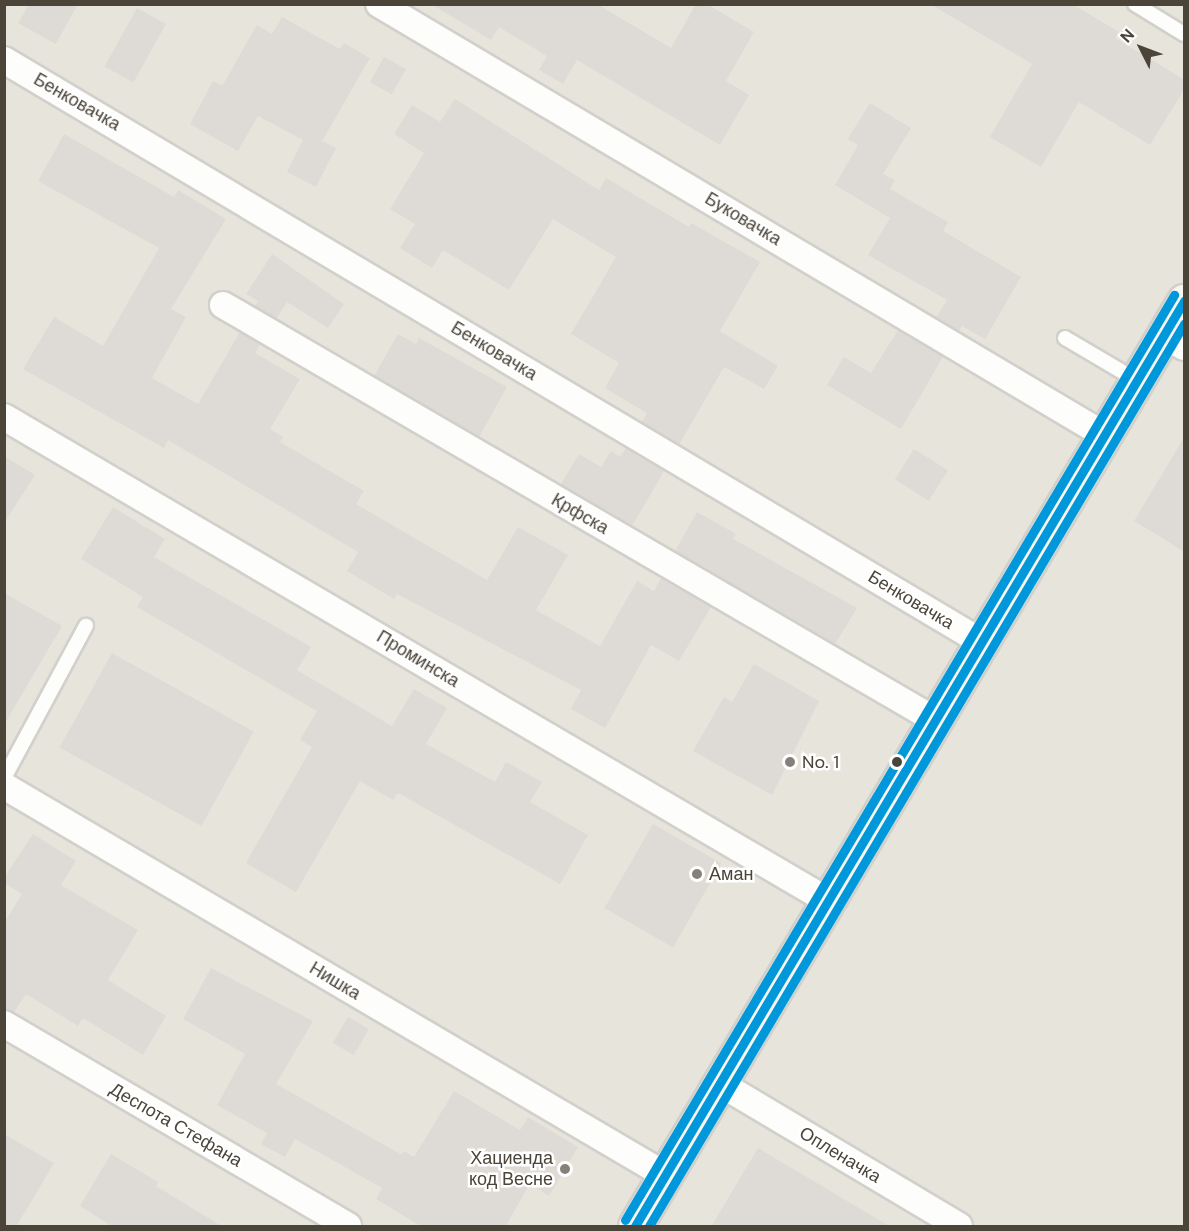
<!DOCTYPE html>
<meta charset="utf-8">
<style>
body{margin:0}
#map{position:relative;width:1189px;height:1231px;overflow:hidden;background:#f4f2ee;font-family:"DM Sans",sans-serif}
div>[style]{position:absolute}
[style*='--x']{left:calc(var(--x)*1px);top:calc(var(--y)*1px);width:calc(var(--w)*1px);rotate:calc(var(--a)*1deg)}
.residential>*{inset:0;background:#e7e4dc;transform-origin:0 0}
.building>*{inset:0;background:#dedbd6;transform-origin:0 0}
.roads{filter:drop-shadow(2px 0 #d2d0cb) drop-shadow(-2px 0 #d2d0cb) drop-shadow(0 2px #d2d0cb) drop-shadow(0 -2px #d2d0cb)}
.lane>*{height:14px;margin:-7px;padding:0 7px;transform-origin:7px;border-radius:7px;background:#fdfdfc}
.street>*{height:26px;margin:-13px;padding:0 13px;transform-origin:13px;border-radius:13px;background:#fdfdfc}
.secondary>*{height:33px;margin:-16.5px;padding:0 16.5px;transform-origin:16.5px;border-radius:16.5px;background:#f7f6f1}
.bus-1>*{height:9px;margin:-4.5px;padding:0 4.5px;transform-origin:4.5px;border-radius:4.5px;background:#0098da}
.bus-2>*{height:9px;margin:-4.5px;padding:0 4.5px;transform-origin:4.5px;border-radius:4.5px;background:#0098da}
.bus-3>*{height:9px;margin:-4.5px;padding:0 4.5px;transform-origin:4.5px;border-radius:4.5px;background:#0098da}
.dots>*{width:16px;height:16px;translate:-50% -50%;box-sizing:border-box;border:3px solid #fff;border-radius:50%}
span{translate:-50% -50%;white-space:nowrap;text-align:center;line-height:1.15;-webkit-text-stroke:5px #fff;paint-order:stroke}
.street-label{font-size:18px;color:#4b4439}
.poi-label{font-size:18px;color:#4b4439}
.left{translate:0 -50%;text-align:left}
.right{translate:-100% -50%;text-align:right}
.frame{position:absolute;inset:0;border:6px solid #4b4439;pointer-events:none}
.north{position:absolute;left:1111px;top:18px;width:60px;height:60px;-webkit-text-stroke:4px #fff;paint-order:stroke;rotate:312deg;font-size:16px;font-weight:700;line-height:24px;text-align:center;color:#4b4439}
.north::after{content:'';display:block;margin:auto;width:21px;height:27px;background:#4b4439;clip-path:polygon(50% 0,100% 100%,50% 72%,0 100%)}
</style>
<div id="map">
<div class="residential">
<div style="left:5px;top:5px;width:1179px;height:1221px"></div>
</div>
<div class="building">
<div style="clip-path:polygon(29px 4px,78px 4px,56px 44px,18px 23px)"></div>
<div style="clip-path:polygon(431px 4px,597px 4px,671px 48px,696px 4px,707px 4px,754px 32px,726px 81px,749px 95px,720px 145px,577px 60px,563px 84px,539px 70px,547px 56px,499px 27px,491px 40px)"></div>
<div style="clip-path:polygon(930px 4px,1072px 4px,1119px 32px,1115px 38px,1185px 80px,1185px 88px,1150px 145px,1079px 102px,1041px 167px,990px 137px,1032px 64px)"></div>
<div style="left:137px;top:8px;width:33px;height:67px;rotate:29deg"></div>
<div style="clip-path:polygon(282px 17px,340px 49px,344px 43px,370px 58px,322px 141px,336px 148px,316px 187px,287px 172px,303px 140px,258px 116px,238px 151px,190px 124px,213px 81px,222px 86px,257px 25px,272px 34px)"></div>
<div style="left:384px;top:57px;width:25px;height:29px;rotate:29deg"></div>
<div style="clip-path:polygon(455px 99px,599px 190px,606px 178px,689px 227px,691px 223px,760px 262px,720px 331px,778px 366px,764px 389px,724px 367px,679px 445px,642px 422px,647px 413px,605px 388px,619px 363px,571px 334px,616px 257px,553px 219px,509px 290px,443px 250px,432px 268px,400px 248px,415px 224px,390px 209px,424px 153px,394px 134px,412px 105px,440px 122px)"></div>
<div style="clip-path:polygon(870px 103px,911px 128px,883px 174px,895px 180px,890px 189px,948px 222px,943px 231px,1021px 277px,985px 339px,962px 326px,959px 331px,936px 318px,947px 300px,868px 255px,890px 218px,835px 185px,858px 145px,848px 139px)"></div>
<div style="clip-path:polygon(64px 134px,174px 197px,178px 190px,226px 219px,171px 309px,186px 317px,152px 378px,198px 404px,240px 332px,260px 344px,255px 353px,300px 379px,270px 429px,283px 437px,280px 442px,364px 491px,356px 504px,487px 580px,518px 527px,568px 555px,536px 610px,600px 646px,637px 581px,654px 591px,661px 578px,711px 607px,679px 661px,651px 645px,605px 728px,571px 709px,581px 690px,397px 594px,394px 599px,347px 571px,358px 552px,168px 440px,164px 448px,23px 369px,54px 317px,103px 346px,159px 248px,38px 181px)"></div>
<div style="clip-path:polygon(272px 254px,344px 304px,328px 328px,287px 302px,276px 319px,255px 306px,258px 301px,246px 294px)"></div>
<div style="clip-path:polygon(898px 330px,943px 357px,901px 429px,827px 385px,844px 357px,871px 373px)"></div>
<div style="clip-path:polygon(398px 334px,416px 344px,419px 338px,507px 387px,479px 437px,374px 376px)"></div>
<div style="clip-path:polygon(1185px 436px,1185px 552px,1134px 521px)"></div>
<div style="clip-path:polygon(626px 448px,664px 471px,632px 526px,561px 484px,579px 454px,601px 467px,611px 451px,620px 457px)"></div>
<div style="left:914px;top:449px;width:40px;height:36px;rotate:32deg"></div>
<div style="clip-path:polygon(4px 456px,35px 475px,4px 523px)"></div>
<div style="clip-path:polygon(113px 507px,165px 539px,154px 557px,311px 647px,297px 670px,392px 726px,414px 689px,447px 708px,426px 744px,495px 782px,506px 762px,542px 782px,530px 802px,588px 835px,560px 884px,398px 793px,393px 800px,360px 781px,296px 892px,246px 863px,312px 747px,300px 740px,317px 711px,137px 607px,143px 597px,81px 559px)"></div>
<div style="clip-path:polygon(697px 512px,736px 534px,733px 539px,857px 608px,835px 644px,675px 551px)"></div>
<div style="clip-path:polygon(4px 593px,62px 626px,4px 725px)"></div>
<div style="left:112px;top:653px;width:162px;height:108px;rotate:29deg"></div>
<div style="clip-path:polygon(754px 664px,819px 701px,772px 795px,693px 751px,724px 697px,732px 702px)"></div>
<div style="left:653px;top:824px;width:79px;height:97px;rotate:30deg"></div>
<div style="clip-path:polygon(33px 834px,76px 861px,61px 885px,138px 930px,108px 980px,166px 1016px,143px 1055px,83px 1018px,78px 1026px,26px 994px,14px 1012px,4px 1009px,4px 923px,22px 894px,4px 883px,4px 878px)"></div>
<div style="clip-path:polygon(211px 968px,313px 1021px,276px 1084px,402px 1155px,404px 1151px,414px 1157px,454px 1091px,520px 1130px,528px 1117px,578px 1147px,549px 1196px,530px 1184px,505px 1227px,422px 1227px,376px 1199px,382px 1188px,295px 1139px,285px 1157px,261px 1144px,267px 1133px,217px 1105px,245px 1054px,183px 1019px)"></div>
<div style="left:348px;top:1017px;width:24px;height:30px;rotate:30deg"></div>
<div style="clip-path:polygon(4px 1134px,54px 1163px,16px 1227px,4px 1227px)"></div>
<div style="clip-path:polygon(758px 1148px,891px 1227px,711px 1227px)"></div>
<div style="clip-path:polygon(111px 1154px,158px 1182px,156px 1186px,223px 1227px,113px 1227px,80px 1206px)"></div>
</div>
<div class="roads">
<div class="lane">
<div style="--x:1135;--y:4;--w:57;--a:31.5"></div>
<div style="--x:1065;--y:338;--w:82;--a:30.6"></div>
<div style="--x:4;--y:778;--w:173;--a:-61.7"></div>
</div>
<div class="street">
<div style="--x:379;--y:4;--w:846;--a:30.72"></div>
<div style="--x:4;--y:60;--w:1139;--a:30.77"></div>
<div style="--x:223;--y:305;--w:826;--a:30.23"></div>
<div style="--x:1165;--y:336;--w:22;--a:30"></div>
<div style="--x:4;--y:417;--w:958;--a:30.42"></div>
<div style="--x:4;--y:786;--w:767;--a:30.48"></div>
<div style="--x:4;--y:1024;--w:399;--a:30.4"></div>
<div style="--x:721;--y:1084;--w:277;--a:30.8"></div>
</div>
<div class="secondary">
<div style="--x:635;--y:1226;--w:1076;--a:-59.31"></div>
</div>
</div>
<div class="bus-1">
<div style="--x:635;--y:1226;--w:1076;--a:-59.31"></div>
</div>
<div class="bus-2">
<div style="--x:649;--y:1226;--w:1049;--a:-59.33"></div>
</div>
<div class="bus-3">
<div style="--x:625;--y:1220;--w:1076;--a:-59.31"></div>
</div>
<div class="dots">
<div style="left:790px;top:762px;background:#868178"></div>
<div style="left:897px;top:762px;background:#4b4439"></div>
<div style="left:697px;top:874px;background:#868178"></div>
<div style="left:565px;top:1169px;background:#868178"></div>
</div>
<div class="street-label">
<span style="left:77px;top:102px;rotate:30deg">Бенковачка</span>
<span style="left:743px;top:219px;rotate:31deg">Буковачка</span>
<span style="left:494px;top:351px;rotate:31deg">Бенковачка</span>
<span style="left:580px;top:514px;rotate:30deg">Крфска</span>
<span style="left:911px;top:600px;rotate:31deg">Бенковачка</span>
<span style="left:418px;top:659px;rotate:31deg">Проминска</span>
<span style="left:335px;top:981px;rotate:31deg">Нишка</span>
<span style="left:176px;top:1125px;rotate:30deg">Деспота Стефана</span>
<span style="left:840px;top:1155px;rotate:31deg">Опленачка</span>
</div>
<div class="poi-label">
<span class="left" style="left:802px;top:762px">No. 1</span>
<span class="left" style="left:709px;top:874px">Аман</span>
<span class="right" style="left:553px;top:1169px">Хациенда<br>код Весне</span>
</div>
<div class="frame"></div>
<div class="north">N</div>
</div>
